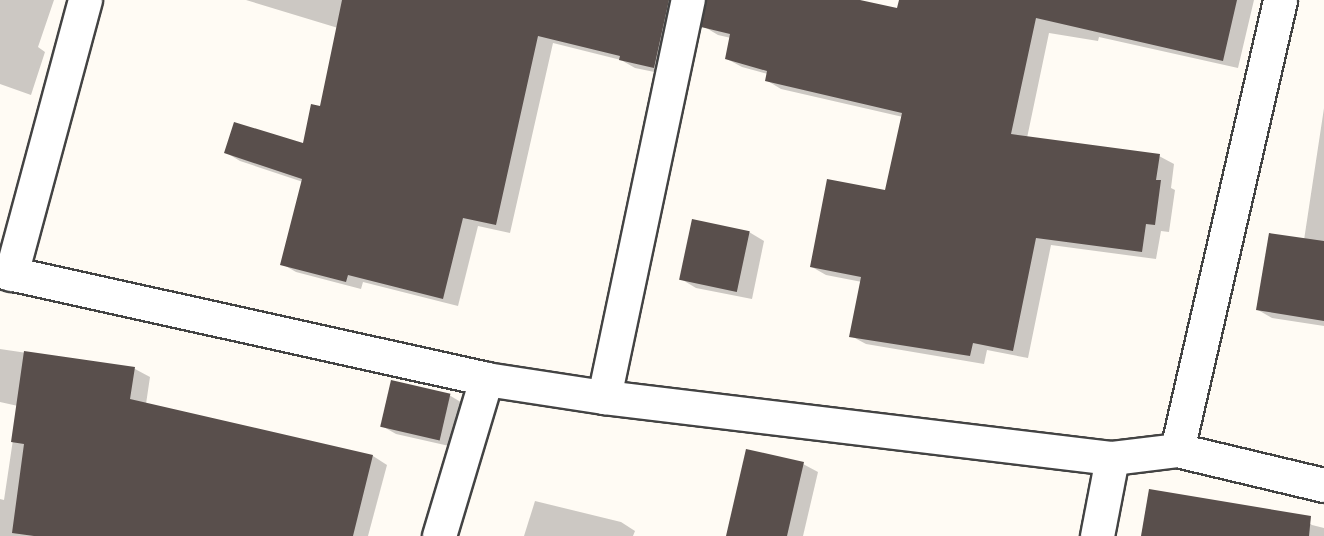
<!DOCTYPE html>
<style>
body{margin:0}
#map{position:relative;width:1324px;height:536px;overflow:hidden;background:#fffbf4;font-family:"Times New Roman",serif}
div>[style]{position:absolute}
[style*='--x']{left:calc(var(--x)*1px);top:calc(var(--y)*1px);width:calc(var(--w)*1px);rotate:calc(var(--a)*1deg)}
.shadow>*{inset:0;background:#0003}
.building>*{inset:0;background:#594f4c;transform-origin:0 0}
.roads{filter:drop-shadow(2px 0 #434343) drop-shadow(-2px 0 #434343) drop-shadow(0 2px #434343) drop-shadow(0 -2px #434343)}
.minor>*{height:33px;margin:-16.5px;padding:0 16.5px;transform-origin:16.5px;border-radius:16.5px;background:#fff}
span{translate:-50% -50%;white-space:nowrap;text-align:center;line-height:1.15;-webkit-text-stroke:6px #fff;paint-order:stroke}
</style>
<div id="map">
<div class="shadow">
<div style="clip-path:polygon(0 0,54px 0,38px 47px,45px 52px,31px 95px,0 84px)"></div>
<div style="clip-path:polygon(246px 0,687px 0,669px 75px,635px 68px,621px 60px,553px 43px,510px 233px,478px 226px,458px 306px,363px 282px,361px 289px,296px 272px,282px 264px,303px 182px,240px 161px,225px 152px,304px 145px,321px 108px,338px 28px)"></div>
<div style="clip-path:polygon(707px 0,853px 0,898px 10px,900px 0,1254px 0,1238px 68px,1099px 37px,1098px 41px,1049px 33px,1027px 138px,1159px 156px,1174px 164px,1171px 188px,1175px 190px,1169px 232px,1161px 231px,1156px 259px,1051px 245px,1028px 358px,987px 350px,984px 364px,866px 344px,851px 336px,862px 282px,826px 275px,812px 267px,887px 192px,903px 117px,781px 89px,766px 80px,768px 74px,742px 67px,727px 59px,731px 38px,718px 35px,703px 26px)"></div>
<div style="clip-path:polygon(1324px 108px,1324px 326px,1272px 318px,1258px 310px,1304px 240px)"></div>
<div style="clip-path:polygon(749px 232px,764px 241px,752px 299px,696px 288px,681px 279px)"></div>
<div style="clip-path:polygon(0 349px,135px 369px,150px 377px,146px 404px,203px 536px,0 536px,0 499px,4px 500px,18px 406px,0 402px)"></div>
<div style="clip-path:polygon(449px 395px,464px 404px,458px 448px,396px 434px,382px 426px)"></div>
<div style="clip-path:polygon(267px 433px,373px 456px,387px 465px,368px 536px,253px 536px)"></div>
<div style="clip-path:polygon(803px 464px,818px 472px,803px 536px,728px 536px)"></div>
<div style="clip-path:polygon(535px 501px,621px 522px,635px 531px,633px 536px,524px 536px)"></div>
<div style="clip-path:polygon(1295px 514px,1312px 525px,1324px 528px,1324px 536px,1143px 536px)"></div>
</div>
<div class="building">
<div style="clip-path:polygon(342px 0,669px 0,654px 68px,619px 60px,620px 56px,538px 36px,496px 225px,463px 218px,443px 299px,348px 275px,346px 282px,280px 265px,302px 179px,224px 153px,234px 122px,303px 143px,311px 104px,320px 106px)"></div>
<div style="clip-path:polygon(706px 0,860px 0,897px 8px,899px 0,1237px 0,1223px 61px,1036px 18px,1011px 134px,1160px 154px,1156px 180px,1161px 180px,1155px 225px,1146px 224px,1142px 252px,1036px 238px,1013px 351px,973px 343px,970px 356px,849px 337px,861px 277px,810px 267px,827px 179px,885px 190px,902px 113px,765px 81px,767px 71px,725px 59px,730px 34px,701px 27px)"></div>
<div style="left:692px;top:219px;width:59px;height:62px;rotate:12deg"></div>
<div style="clip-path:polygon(1269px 233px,1324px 241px,1324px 321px,1256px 310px)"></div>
<div style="clip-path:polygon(24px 351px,135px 367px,130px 399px,373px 455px,353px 536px,34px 536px,12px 533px,24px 444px,11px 442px)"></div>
<div style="left:391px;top:380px;width:61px;height:48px;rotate:13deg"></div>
<div style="clip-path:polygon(746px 449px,804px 462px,787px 536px,726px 536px)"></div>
<div style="clip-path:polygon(1149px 489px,1311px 516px,1309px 536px,1141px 536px)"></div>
</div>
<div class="roads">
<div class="minor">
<div style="--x:0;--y:271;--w:498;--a:12.5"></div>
<div style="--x:486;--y:379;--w:119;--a:8.7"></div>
<div style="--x:604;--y:397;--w:512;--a:6.85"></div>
<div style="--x:1112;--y:458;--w:65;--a:-7"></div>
<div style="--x:1177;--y:450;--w:151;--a:13.4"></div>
<div style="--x:11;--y:274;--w:284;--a:-74.9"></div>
<div style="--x:604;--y:397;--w:406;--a:-78.1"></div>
<div style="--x:1177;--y:450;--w:462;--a:-77.1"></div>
<div style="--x:439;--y:536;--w:164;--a:-73.3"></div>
<div style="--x:1097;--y:536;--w:79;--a:-79.1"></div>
</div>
</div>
</div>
